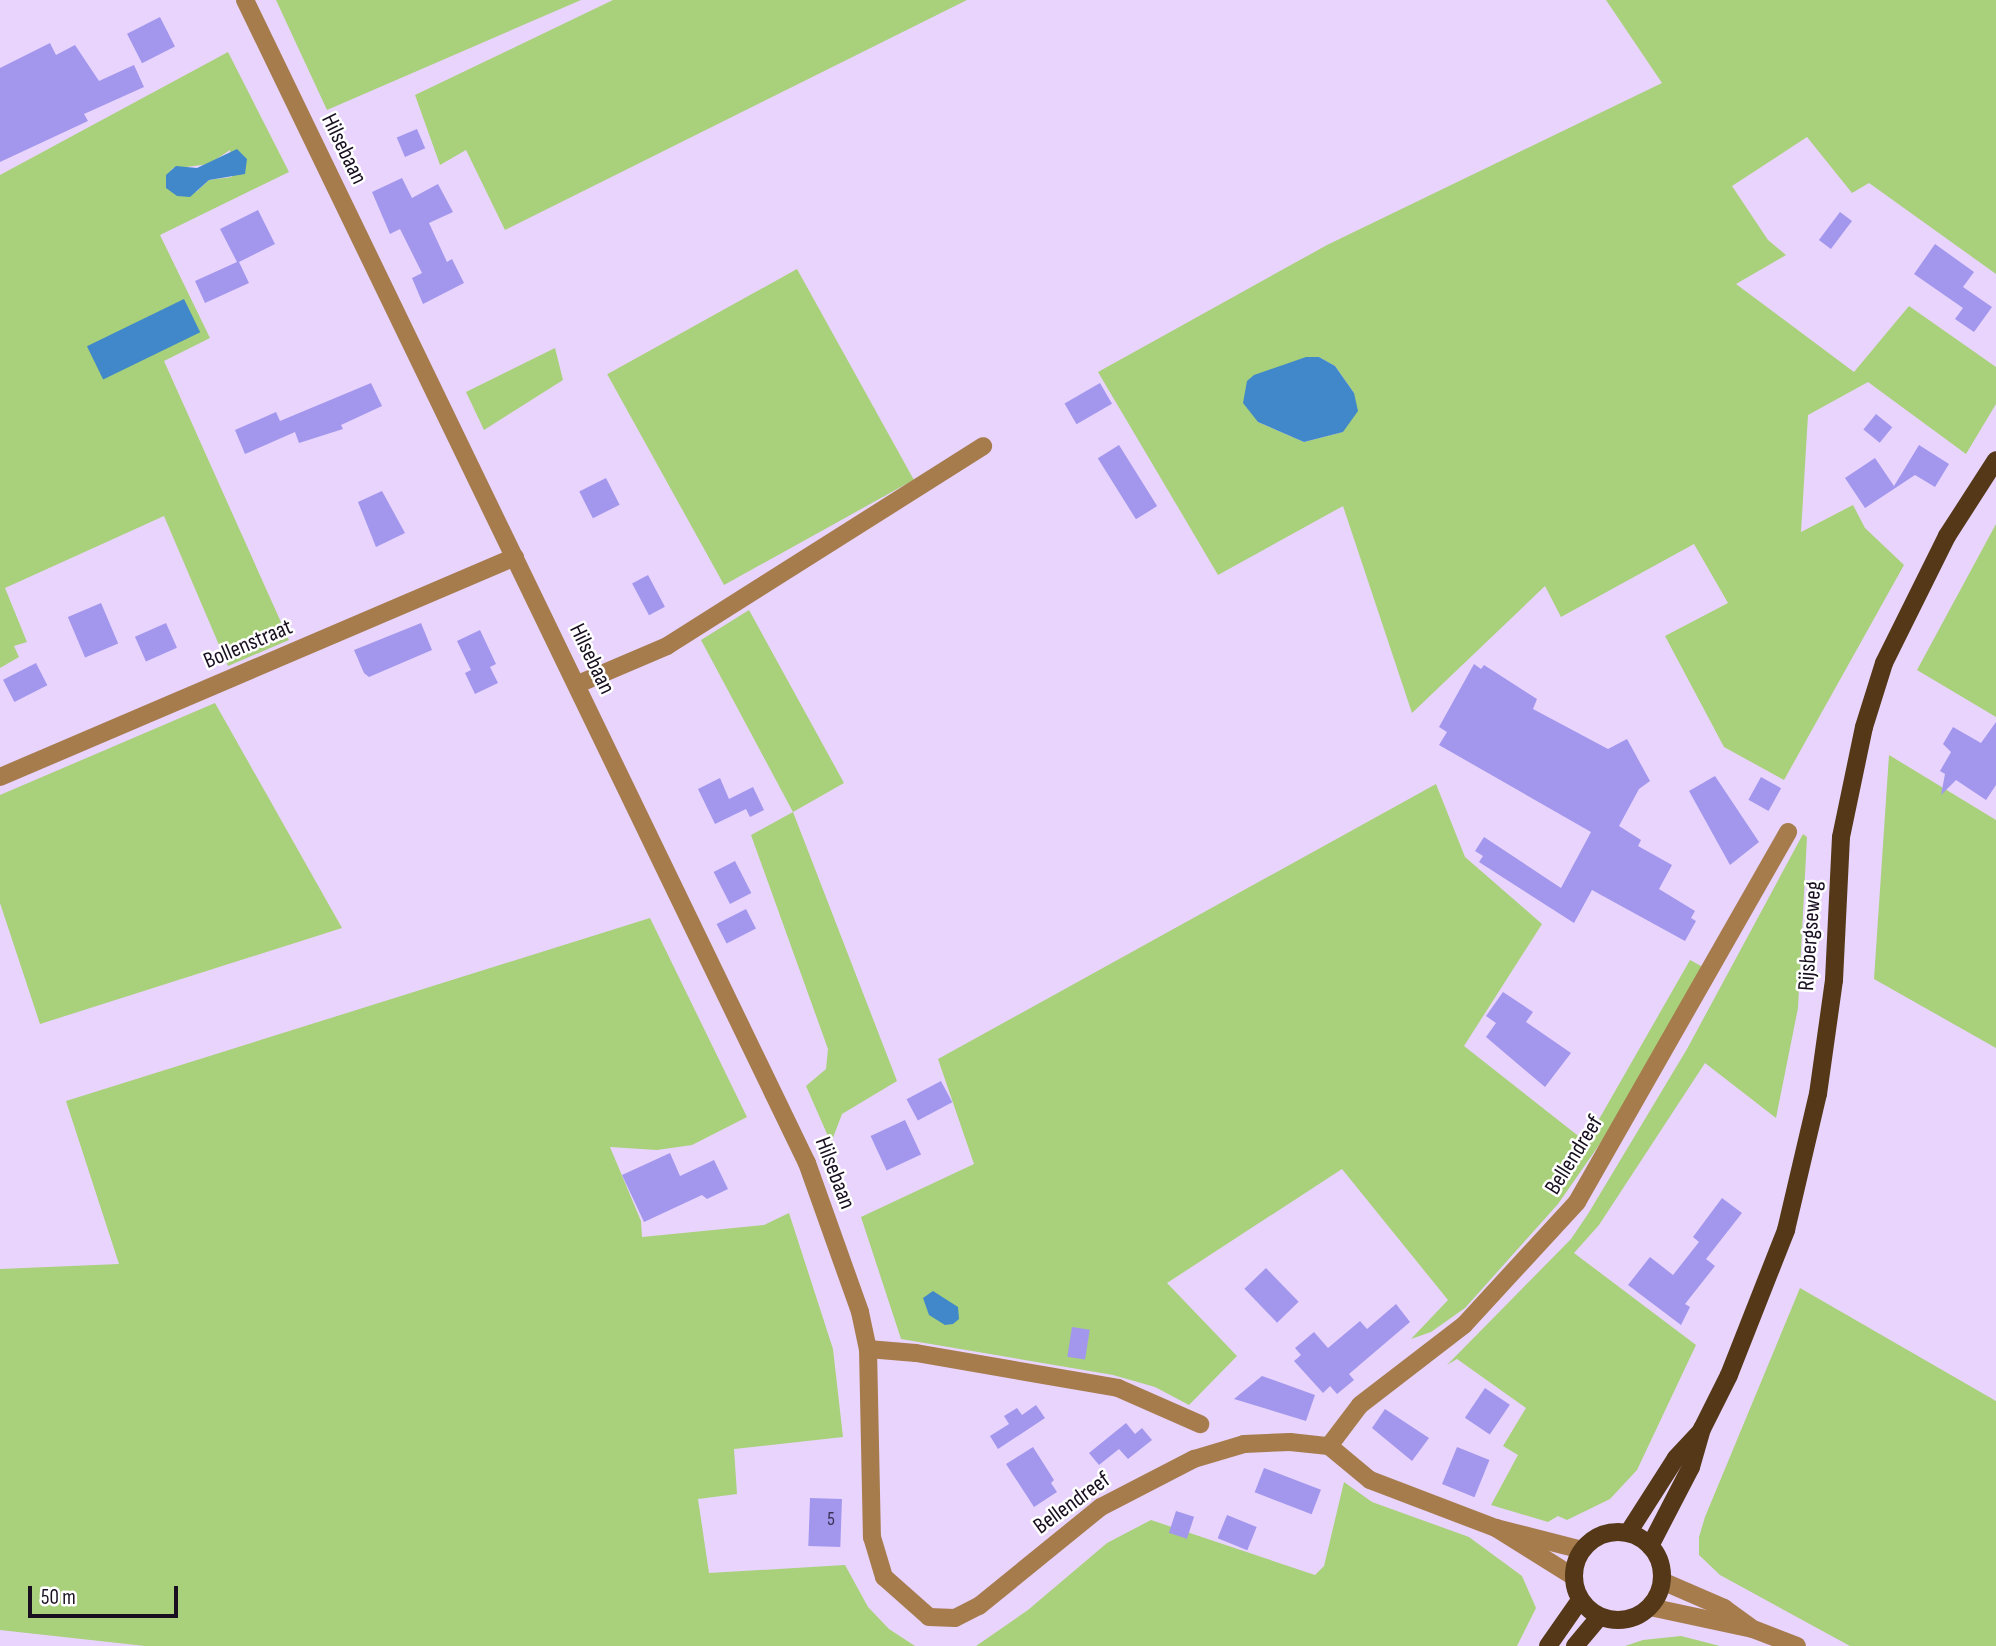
<!DOCTYPE html>
<style>
body{margin:0}
#map{position:relative;width:1996px;height:1646px;overflow:hidden;background:#e9d4fd;font-family:"Sofia Sans Condensed",sans-serif}
div>[style]{position:absolute}
[style*='--x']{left:calc(var(--x)*1px);top:calc(var(--y)*1px);width:calc(var(--w)*1px);rotate:calc(var(--a)*1deg)}
.green>*{inset:0;background:#a9d07a;transform-origin:0 0}
.water>*{inset:0;background:#4088ca;transform-origin:0 0}
.building>*{inset:0;background:#a297ed;transform-origin:0 0}
.minor>*{height:18px;margin:-9px;padding:0 9px;transform-origin:9px;border-radius:9px;background:#a67c4d}
.major>*{height:18px;margin:-9px;padding:0 9px;transform-origin:9px;border-radius:9px;background:#543817}
.major>.ring{margin:-9px;padding:0;box-sizing:content-box;background:none;border:18px solid #543817;border-radius:50%}
span{translate:-50% -50%;white-space:nowrap;text-align:center;line-height:1.15;-webkit-text-stroke:5px #fff;paint-order:stroke}
.number-label{font-size:19px;color:#3b3153}
.number-label span{-webkit-text-stroke-width:0}
.street-label{font-size:23px;color:#190f20}
.scale{position:absolute;left:28px;top:1586px;width:150px;height:32px;box-sizing:border-box;border:4px solid #190f20;border-top:0;padding-left:9px;font-size:21px;line-height:24px;white-space:nowrap;color:#190f20;-webkit-text-stroke:5px #fff;paint-order:stroke}
</style>
<div id="map">
<div class="green">
<div style="clip-path:polygon(276px 0,581px 0,327px 110px)"></div>
<div style="clip-path:polygon(613px 0,967px 0,505px 230px,466px 150px,440px 165px,415px 95px)"></div>
<div style="clip-path:polygon(evenodd,1606px 0,1996px 0,1996px 274px,1869px 183px,1852px 193px,1807px 137px,1732px 186px,1768px 240px,1786px 255px,1736px 284px,1854px 372px,1909px 306px,1996px 367px,1996px 404px,1966px 454px,1868px 382px,1808px 415px,1801px 532px,1853px 505px,1865px 528px,1904px 565px,1784px 780px,1724px 747px,1665px 636px,1728px 603px,1694px 544px,1561px 617px,1545px 586px,1412px 713px,1343px 506px,1218px 575px,1098px 372px,1327px 245px,1662px 83px,1606px 0,1319px 357px,1335px 366px,1354px 393px,1343px 432px,1304px 442px,1258px 422px,1319px 357px)"></div>
<div style="clip-path:polygon(evenodd,228px 52px,289px 172px,160px 235px,210px 338px,164px 361px,289px 640px,228px 666px,164px 516px,5px 588px,27px 642px,14px 646px,19px 657px,0 668px,0 175px,228px 52px,230px 150px,232px 177px,209px 180px,196px 192px,171px 169px,209px 164px,230px 150px)"></div>
<div style="left:797px;top:269px;width:241px;height:217px;rotate:61deg"></div>
<div style="clip-path:polygon(555px 348px,563px 380px,484px 430px,466px 392px)"></div>
<div style="clip-path:polygon(1996px 524px,1996px 717px,1917px 670px)"></div>
<div style="clip-path:polygon(749px 610px,844px 783px,793px 812px,897px 1081px,842px 1114px,831px 1143px,806px 1086px,826px 1069px,828px 1049px,751px 835px,793px 812px,701px 640px)"></div>
<div style="clip-path:polygon(215px 703px,342px 928px,40px 1024px,0 903px,0 795px)"></div>
<div style="clip-path:polygon(1889px 755px,1996px 820px,1996px 1048px,1874px 979px)"></div>
<div style="clip-path:polygon(1436px 784px,1465px 857px,1542px 924px,1464px 1046px,1586px 1142px,1690px 960px,1703px 967px,1622px 1112px,1558px 1204px,1465px 1308px,1431px 1332px,1411px 1339px,1448px 1300px,1342px 1169px,1167px 1283px,1237px 1356px,1189px 1405px,1155px 1387px,1113px 1375px,901px 1339px,861px 1217px,974px 1164px,938px 1059px)"></div>
<div style="clip-path:polygon(1803px 834px,1807px 837px,1798px 1008px,1776px 1118px,1705px 1063px,1599px 1225px,1574px 1253px,1696px 1345px,1637px 1470px,1610px 1499px,1567px 1520px,1558px 1516px,1548px 1522px,1491px 1505px,1518px 1455px,1503px 1446px,1526px 1408px,1457px 1359px,1447px 1365px,1571px 1239px,1588px 1214px,1687px 1049px)"></div>
<div style="clip-path:polygon(650px 918px,747px 1117px,692px 1145px,657px 1150px,610px 1147px,641px 1221px,642px 1237px,764px 1225px,789px 1213px,833px 1349px,843px 1437px,734px 1449px,737px 1494px,698px 1499px,709px 1573px,845px 1565px,868px 1607px,889px 1629px,915px 1646px,145px 1646px,0 1630px,0 1269px,119px 1264px,66px 1101px)"></div>
<div style="clip-path:polygon(1800px 1288px,1996px 1401px,1996px 1646px,1850px 1646px,1720px 1575px,1699px 1555px,1699px 1537px,1705px 1517px)"></div>
<div style="clip-path:polygon(1344px 1482px,1372px 1502px,1469px 1537px,1522px 1576px,1536px 1608px,1517px 1646px,976px 1646px,1028px 1610px,1107px 1543px,1151px 1520px,1315px 1575px,1324px 1566px)"></div>
<div style="clip-path:polygon(1681px 1636px,1720px 1646px,1625px 1646px,1643px 1640px)"></div>
</div>
<div class="water">
<div style="clip-path:polygon(237px 149px,247px 159px,245px 174px,209px 180px,190px 197px,177px 196px,166px 188px,166px 175px,176px 166px,197px 168px)"></div>
<div style="left:184px;top:299px;width:37px;height:108px;rotate:64deg"></div>
<div style="clip-path:polygon(1306px 357px,1319px 357px,1335px 366px,1354px 393px,1358px 411px,1343px 432px,1304px 442px,1258px 422px,1243px 403px,1247px 381px,1254px 375px)"></div>
<div style="clip-path:polygon(933px 1291px,958px 1307px,959px 1319px,953px 1324px,945px 1325px,929px 1315px,923px 1298px)"></div>
</div>
<div class="building">
<div style="left:160px;top:17px;width:33px;height:37px;rotate:63deg"></div>
<div style="clip-path:polygon(50px 43px,56px 55px,75px 45px,99px 81px,134px 65px,144px 87px,84px 114px,88px 121px,0 162px,0 68px)"></div>
<div style="left:417px;top:129px;width:21px;height:22px;rotate:67deg"></div>
<div style="clip-path:polygon(402px 178px,412px 198px,438px 184px,453px 212px,429px 223px,447px 262px,452px 259px,464px 283px,423px 304px,412px 278px,422px 273px,400px 229px,390px 234px,372px 192px)"></div>
<div style="clip-path:polygon(258px 210px,275px 244px,239px 262px,249px 283px,205px 303px,195px 281px,237px 262px,220px 229px)"></div>
<div style="left:1840px;top:212px;width:15px;height:35px;rotate:37deg"></div>
<div style="clip-path:polygon(1935px 244px,1974px 272px,1963px 287px,1992px 307px,1974px 332px,1955px 319px,1963px 308px,1914px 274px)"></div>
<div style="clip-path:polygon(371px 383px,382px 406px,341px 425px,343px 429px,299px 443px,295px 432px,245px 454px,235px 430px,276px 412px,280px 421px)"></div>
<div style="left:1100px;top:383px;width:24px;height:41px;rotate:60deg"></div>
<div style="left:1876px;top:414px;width:21px;height:20px;rotate:39deg"></div>
<div style="left:1119px;top:445px;width:72px;height:25px;rotate:58deg"></div>
<div style="clip-path:polygon(1919px 445px,1949px 464px,1935px 487px,1915px 475px,1865px 508px,1845px 478px,1875px 458px,1894px 486px)"></div>
<div style="left:606px;top:478px;width:30px;height:30px;rotate:63deg"></div>
<div style="clip-path:polygon(382px 491px,405px 533px,376px 547px,358px 502px)"></div>
<div style="left:648px;top:575px;width:36px;height:18px;rotate:62deg"></div>
<div style="left:101px;top:603px;width:44px;height:36px;rotate:67deg"></div>
<div style="left:166px;top:623px;width:27px;height:34px;rotate:66deg"></div>
<div style="clip-path:polygon(421px 623px,432px 650px,369px 677px,364px 673px,354px 650px)"></div>
<div style="clip-path:polygon(480px 630px,496px 664px,490px 667px,498px 683px,475px 694px,465px 673px,471px 670px,457px 641px)"></div>
<div style="left:36px;top:663px;width:25px;height:37px;rotate:63deg"></div>
<div style="clip-path:polygon(1474px 664px,1481px 669px,1484px 665px,1537px 699px,1533px 709px,1608px 749px,1627px 739px,1650px 781px,1639px 789px,1619px 826px,1641px 840px,1638px 846px,1672px 865px,1659px 889px,1695px 911px,1691px 918px,1696px 921px,1685px 941px,1592px 890px,1574px 923px,1479px 862px,1483px 856px,1475px 851px,1484px 837px,1561px 888px,1591px 832px,1439px 745px,1447px 732px,1439px 727px)"></div>
<div style="clip-path:polygon(1996px 722px,1996px 785px,1986px 800px,1956px 780px,1941px 795px,1945px 774px,1940px 771px,1951px 752px,1943px 744px,1953px 727px,1981px 743px)"></div>
<div style="clip-path:polygon(1715px 776px,1759px 842px,1730px 865px,1689px 791px)"></div>
<div style="left:1761px;top:777px;width:23px;height:26px;rotate:29deg"></div>
<div style="clip-path:polygon(720px 778px,729px 799px,753px 787px,764px 810px,750px 817px,746px 809px,715px 824px,698px 789px)"></div>
<div style="left:735px;top:861px;width:36px;height:24px;rotate:63deg"></div>
<div style="left:746px;top:909px;width:22px;height:33px;rotate:63deg"></div>
<div style="clip-path:polygon(1503px 992px,1533px 1012px,1526px 1022px,1571px 1053px,1545px 1087px,1486px 1037px,1496px 1023px,1486px 1016px)"></div>
<div style="left:941px;top:1081px;width:24px;height:39px;rotate:62deg"></div>
<div style="left:905px;top:1120px;width:38px;height:38px;rotate:65deg"></div>
<div style="clip-path:polygon(670px 1153px,680px 1176px,714px 1160px,728px 1189px,707px 1199px,702px 1195px,644px 1222px,622px 1175px)"></div>
<div style="clip-path:polygon(1722px 1198px,1742px 1213px,1706px 1259px,1715px 1266px,1685px 1304px,1690px 1307px,1681px 1325px,1628px 1285px,1650px 1257px,1673px 1275px,1699px 1242px,1693px 1237px)"></div>
<div style="left:1266px;top:1268px;width:47px;height:30px;rotate:46deg"></div>
<div style="clip-path:polygon(1396px 1304px,1410px 1322px,1349px 1374px,1354px 1380px,1337px 1394px,1330px 1386px,1323px 1393px,1294px 1361px,1301px 1355px,1295px 1348px,1314px 1332px,1328px 1348px,1360px 1321px,1367px 1329px)"></div>
<div style="left:1072px;top:1327px;width:18px;height:30px;rotate:9deg"></div>
<div style="clip-path:polygon(1262px 1376px,1315px 1395px,1306px 1421px,1234px 1399px)"></div>
<div style="left:1485px;top:1388px;width:30px;height:36px;rotate:34deg"></div>
<div style="clip-path:polygon(1036px 1405px,1045px 1418px,998px 1449px,990px 1436px,1009px 1424px,1004px 1416px,1017px 1408px,1022px 1415px)"></div>
<div style="clip-path:polygon(1385px 1409px,1429px 1438px,1412px 1461px,1372px 1428px)"></div>
<div style="clip-path:polygon(1126px 1423px,1135px 1434px,1142px 1428px,1152px 1440px,1128px 1459px,1119px 1449px,1099px 1465px,1089px 1453px)"></div>
<div style="clip-path:polygon(1033px 1447px,1054px 1480px,1051px 1483px,1057px 1492px,1034px 1507px,1006px 1464px)"></div>
<div style="left:1457px;top:1447px;width:35px;height:40px;rotate:22deg"></div>
<div style="left:1264px;top:1468px;width:61px;height:26px;rotate:21deg"></div>
<div style="left:810px;top:1498px;width:32px;height:48px;rotate:2deg"></div>
<div style="left:1176px;top:1511px;width:19px;height:23px;rotate:18deg"></div>
<div style="left:1227px;top:1515px;width:32px;height:25px;rotate:22deg"></div>
</div>
<div class="minor">
<div style="--x:245;--y:0;--w:1292;--a:64.21"></div>
<div style="--x:807;--y:1163;--w:158;--a:70.4"></div>
<div style="--x:860;--y:1312;--w:38;--a:78"></div>
<div style="--x:868;--y:1349;--w:188;--a:88.8"></div>
<div style="--x:872;--y:1537;--w:42;--a:73.3"></div>
<div style="--x:884;--y:1577;--w:60;--a:41.6"></div>
<div style="--x:929;--y:1617;--w:26;--a:2"></div>
<div style="--x:955;--y:1618;--w:27;--a:-27"></div>
<div style="--x:979;--y:1606;--w:157;--a:-39.1"></div>
<div style="--x:1101;--y:1507;--w:105;--a:-27.3"></div>
<div style="--x:1194;--y:1459;--w:52;--a:-16.7"></div>
<div style="--x:1244;--y:1444;--w:46;--a:-2.5"></div>
<div style="--x:1290;--y:1442;--w:39;--a:6"></div>
<div style="--x:1329;--y:1446;--w:53;--a:39.7"></div>
<div style="--x:1370;--y:1480;--w:135;--a:20.9"></div>
<div style="--x:578;--y:684;--w:97;--a:-23.1"></div>
<div style="--x:667;--y:646;--w:374;--a:-32.3"></div>
<div style="--x:0;--y:777;--w:560;--a:-23.13"></div>
<div style="--x:868;--y:1349;--w:48;--a:4.8"></div>
<div style="--x:916;--y:1353;--w:205;--a:9.8"></div>
<div style="--x:1118;--y:1388;--w:90;--a:23.7"></div>
<div style="--x:1329;--y:1446;--w:51;--a:-52.9"></div>
<div style="--x:1360;--y:1405;--w:131;--a:-37.6"></div>
<div style="--x:1464;--y:1325;--w:167;--a:-47.4"></div>
<div style="--x:1577;--y:1202;--w:426;--a:-60.3"></div>
<div style="--x:1574;--y:1577;--w:92;--a:-147.9"></div>
<div style="--x:1496;--y:1528;--w:89;--a:14.3"></div>
<div style="--x:1662;--y:1581;--w:68;--a:23.5"></div>
<div style="--x:1724;--y:1608;--w:32;--a:36"></div>
<div style="--x:1650;--y:1607;--w:105;--a:12.1"></div>
<div style="--x:1753;--y:1629;--w:47;--a:21.1"></div>
</div>
<div class="major">
<div class="ring" style="left:1574px;top:1532px;width:70px;height:70px"></div>
<div style="--x:1628;--y:1533;--w:89;--a:-57.4"></div>
<div style="--x:1676;--y:1458;--w:35;--a:-47"></div>
<div style="--x:1650;--y:1546;--w:89;--a:-62.6"></div>
<div style="--x:1691;--y:1467;--w:40;--a:-74"></div>
<div style="--x:1702;--y:1429;--w:60;--a:-63.4"></div>
<div style="--x:1729;--y:1375;--w:156;--a:-68.5"></div>
<div style="--x:1786;--y:1230;--w:140;--a:-76.8"></div>
<div style="--x:1818;--y:1094;--w:115;--a:-82"></div>
<div style="--x:1834;--y:980;--w:143;--a:-87.2"></div>
<div style="--x:1841;--y:837;--w:112;--a:-78.2"></div>
<div style="--x:1864;--y:727;--w:67;--a:-72.6"></div>
<div style="--x:1884;--y:663;--w:142;--a:-63.6"></div>
<div style="--x:1947;--y:536;--w:90;--a:-57.2"></div>
<div style="--x:1548;--y:1646;--w:56;--a:-55.2"></div>
<div style="--x:1575;--y:1646;--w:38;--a:-50"></div>
</div>
<div class="number-label">
<span style="left:831px;top:1520px">5</span>
</div>
<div class="street-label">
<span style="left:344px;top:149px;rotate:64deg">Hilsebaan</span>
<span style="left:248px;top:644px;rotate:-23deg">Bollenstraat</span>
<span style="left:592px;top:659px;rotate:64deg">Hilsebaan</span>
<span style="left:1810px;top:936px;rotate:-86deg">Rijsbergseweg</span>
<span style="left:1574px;top:1155px;rotate:-58deg">Bellendreef</span>
<span style="left:835px;top:1173px;rotate:69deg">Hilsebaan</span>
<span style="left:1072px;top:1503px;rotate:-36deg">Bellendreef</span>
</div>
<div class="scale">50 m</div>
</div>
